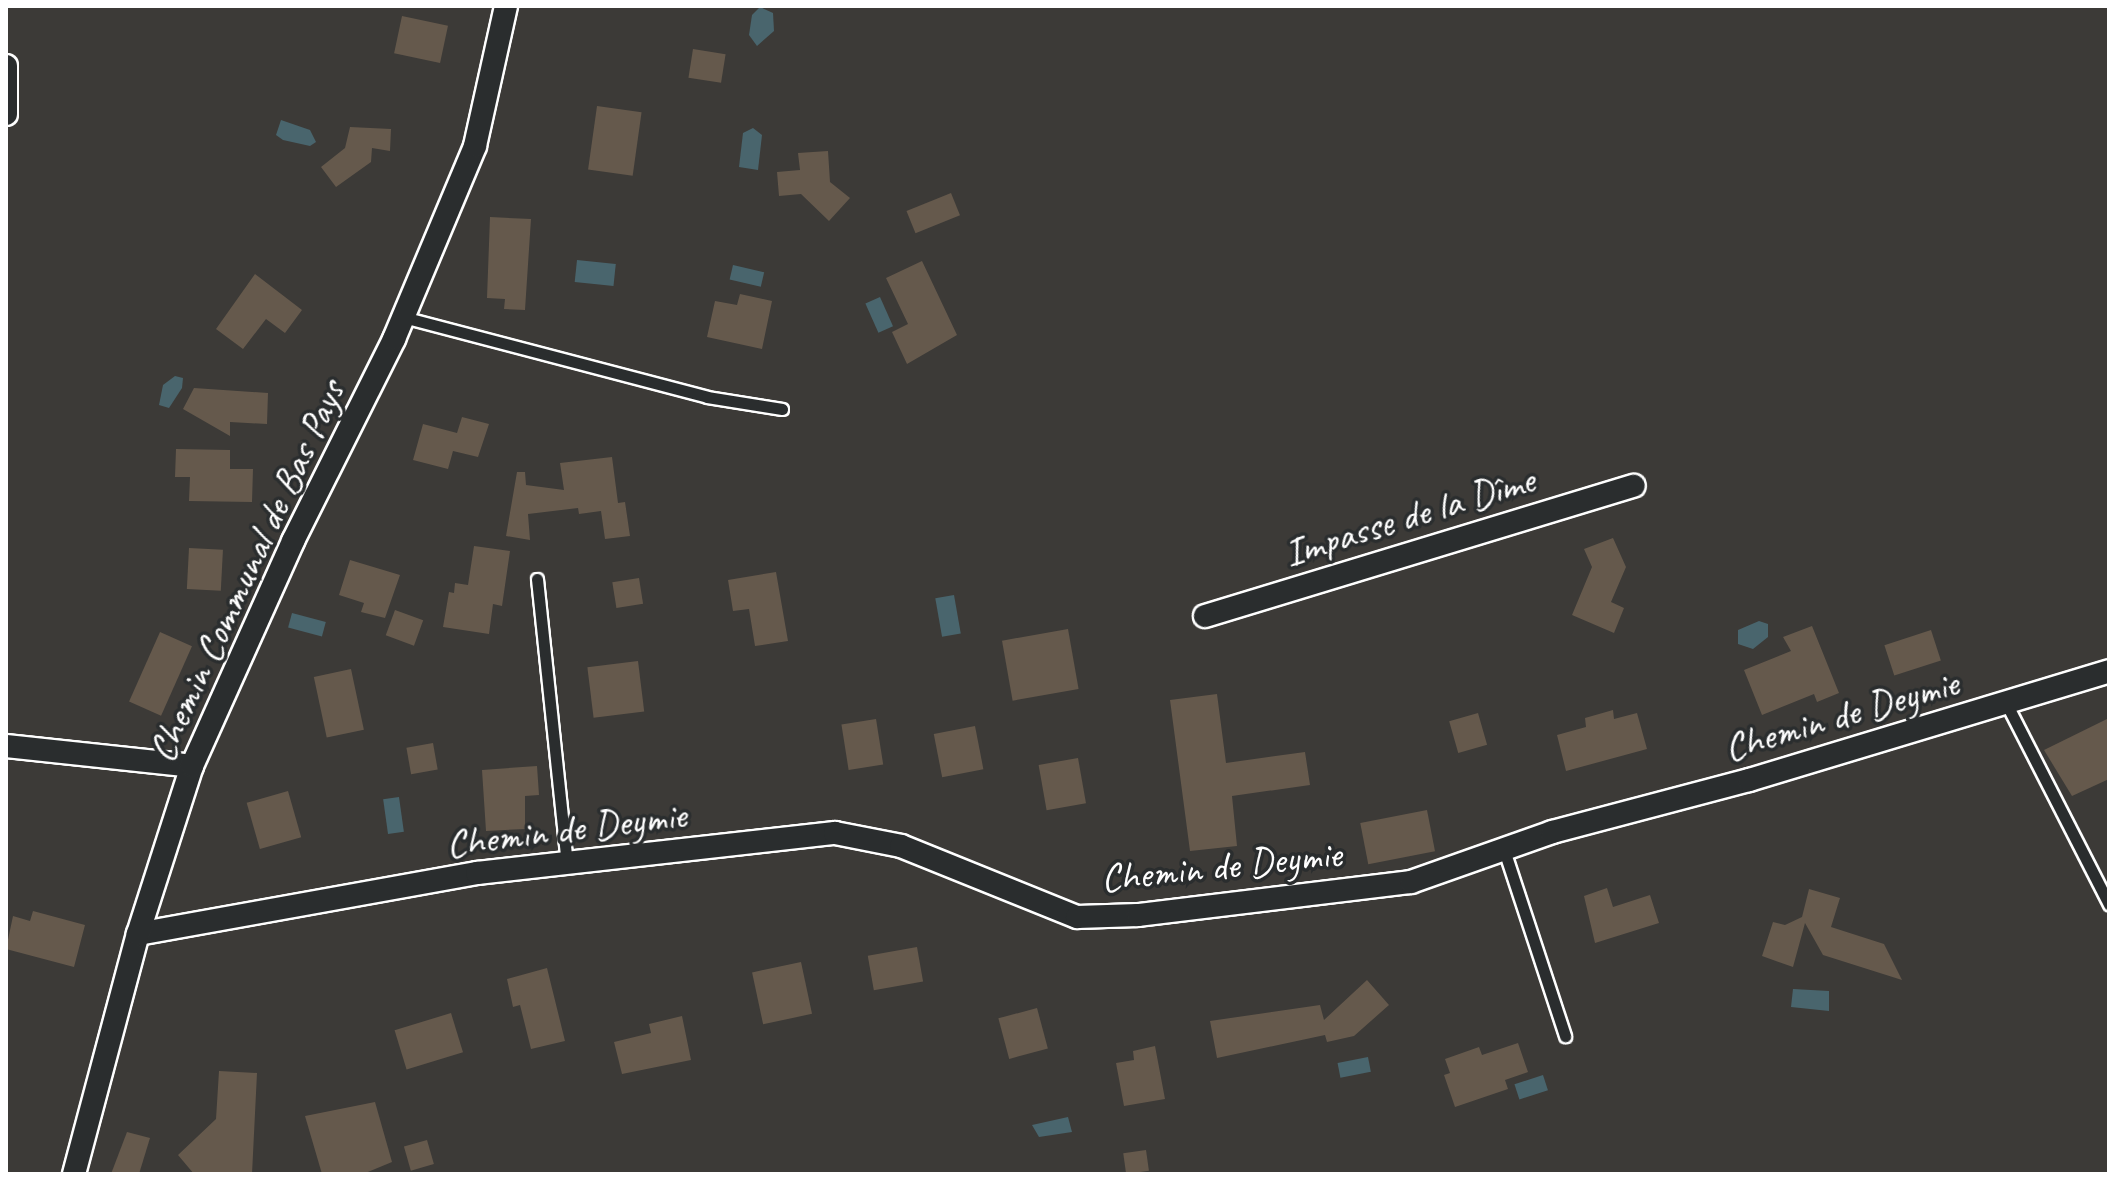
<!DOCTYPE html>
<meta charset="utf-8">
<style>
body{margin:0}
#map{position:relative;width:2115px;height:1180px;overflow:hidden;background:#3c3a37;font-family:Caveat,sans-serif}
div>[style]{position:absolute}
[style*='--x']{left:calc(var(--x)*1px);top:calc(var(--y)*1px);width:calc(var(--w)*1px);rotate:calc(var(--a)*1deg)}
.water>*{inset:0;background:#49656d;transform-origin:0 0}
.building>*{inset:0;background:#65594c;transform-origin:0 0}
.roads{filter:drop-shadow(2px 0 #fff) drop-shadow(-2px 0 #fff) drop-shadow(0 2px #fff) drop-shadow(0 -2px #fff)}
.service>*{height:11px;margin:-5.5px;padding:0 5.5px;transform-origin:5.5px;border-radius:5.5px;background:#2a2d2e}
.minor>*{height:22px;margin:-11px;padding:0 11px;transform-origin:11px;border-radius:11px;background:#2a2d2e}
span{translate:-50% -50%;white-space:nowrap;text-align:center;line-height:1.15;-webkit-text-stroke:7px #2a2d2e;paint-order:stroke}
.street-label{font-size:40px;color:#fff}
.frame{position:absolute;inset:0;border:8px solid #fff;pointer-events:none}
</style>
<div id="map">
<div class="water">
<div style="clip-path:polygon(760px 7px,773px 13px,774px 31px,757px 46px,749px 35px,752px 15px)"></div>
<div style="clip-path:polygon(281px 120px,310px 130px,316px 142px,310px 146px,283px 140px,276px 135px)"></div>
<div style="clip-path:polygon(753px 128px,762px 135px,758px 170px,739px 167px,743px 133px)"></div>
<div style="left:577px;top:260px;width:39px;height:22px;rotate:6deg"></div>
<div style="left:733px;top:265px;width:32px;height:15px;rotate:13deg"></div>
<div style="left:880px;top:297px;width:32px;height:16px;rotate:66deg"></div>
<div style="clip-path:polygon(175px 376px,183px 378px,182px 388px,169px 408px,159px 405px,163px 385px)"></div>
<div style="left:954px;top:595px;width:39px;height:19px;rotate:80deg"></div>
<div style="left:292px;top:613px;width:35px;height:15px;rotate:15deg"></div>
<div style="clip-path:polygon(1759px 621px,1768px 624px,1768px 637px,1753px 649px,1738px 644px,1738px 630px)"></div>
<div style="left:399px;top:797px;width:35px;height:16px;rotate:82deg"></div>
<div style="clip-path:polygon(1793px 989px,1829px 991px,1829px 1011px,1791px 1007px)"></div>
<div style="left:1368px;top:1057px;width:15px;height:31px;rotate:79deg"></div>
<div style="left:1543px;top:1075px;width:16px;height:30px;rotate:72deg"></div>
<div style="clip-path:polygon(1068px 1117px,1072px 1132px,1039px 1137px,1032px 1125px)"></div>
</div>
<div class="building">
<div style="left:402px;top:16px;width:47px;height:38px;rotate:12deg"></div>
<div style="left:693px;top:49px;width:33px;height:29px;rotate:9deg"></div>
<div style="left:597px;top:106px;width:45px;height:64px;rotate:8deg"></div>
<div style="clip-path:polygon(350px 127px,391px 129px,390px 151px,372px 148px,371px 162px,336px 187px,321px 167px,345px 148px)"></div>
<div style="clip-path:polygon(828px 151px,830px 182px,850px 198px,829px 221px,801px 194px,779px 196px,777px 172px,800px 170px,798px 153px)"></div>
<div style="left:951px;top:193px;width:24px;height:48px;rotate:68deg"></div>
<div style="clip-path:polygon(490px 217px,531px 219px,525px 310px,504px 309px,505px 299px,487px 298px)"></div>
<div style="clip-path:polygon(922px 261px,957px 335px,907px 364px,892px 332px,908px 324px,886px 278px)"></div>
<div style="clip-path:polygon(255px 274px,302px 310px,285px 333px,266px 319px,243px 349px,216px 329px)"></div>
<div style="clip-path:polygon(740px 294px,772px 301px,762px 349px,707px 337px,715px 301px,737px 305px)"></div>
<div style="clip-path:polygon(194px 388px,268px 393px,267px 424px,230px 422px,230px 436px,183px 409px)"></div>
<div style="clip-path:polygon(462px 417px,489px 424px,478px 457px,453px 451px,448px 469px,413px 460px,423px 424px,457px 433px)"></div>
<div style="clip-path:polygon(176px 449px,230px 450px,230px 469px,253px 469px,252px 502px,189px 501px,190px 477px,175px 477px)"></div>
<div style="clip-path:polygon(612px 457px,618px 503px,625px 502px,630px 536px,605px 539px,601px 511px,579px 514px,578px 508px,528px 514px,530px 540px,506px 536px,517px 472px,525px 472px,526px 485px,564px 490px,560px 463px)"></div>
<div style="clip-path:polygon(1613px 538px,1626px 567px,1611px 602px,1624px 608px,1614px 633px,1572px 615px,1592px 567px,1584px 549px)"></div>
<div style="clip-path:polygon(474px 546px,510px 551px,502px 606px,493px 604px,489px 634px,443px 627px,449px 592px,454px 593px,455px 583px,468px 585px)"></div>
<div style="left:189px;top:548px;width:34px;height:41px;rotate:3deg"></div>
<div style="clip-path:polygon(350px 560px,400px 575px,385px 618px,361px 612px,364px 603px,339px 595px)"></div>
<div style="clip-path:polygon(776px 572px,788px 641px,755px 646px,749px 609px,733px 611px,728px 580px)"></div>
<div style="left:639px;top:578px;width:26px;height:27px;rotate:81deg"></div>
<div style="left:395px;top:610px;width:30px;height:27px;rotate:20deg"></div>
<div style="clip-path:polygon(1812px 626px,1839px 693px,1817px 702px,1814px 694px,1762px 715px,1744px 670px,1791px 651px,1783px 637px)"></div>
<div style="left:1068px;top:629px;width:61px;height:67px;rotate:80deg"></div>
<div style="left:1931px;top:630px;width:32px;height:49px;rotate:72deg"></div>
<div style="left:160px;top:632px;width:35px;height:76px;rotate:24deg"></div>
<div style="left:638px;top:661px;width:51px;height:51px;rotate:83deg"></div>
<div style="left:351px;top:669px;width:62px;height:38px;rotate:78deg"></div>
<div style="clip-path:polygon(1217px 694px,1226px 763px,1305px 752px,1310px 785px,1232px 796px,1237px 846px,1190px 851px,1170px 700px)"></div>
<div style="clip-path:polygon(1613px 710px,1614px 719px,1637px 713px,1647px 749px,1566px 771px,1557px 735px,1586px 727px,1585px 718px)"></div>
<div style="left:1478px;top:713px;width:33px;height:30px;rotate:74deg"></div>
<div style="clip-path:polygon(2109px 718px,2109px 779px,2072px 796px,2044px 750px)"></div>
<div style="left:876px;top:719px;width:46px;height:35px;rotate:81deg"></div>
<div style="left:975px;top:726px;width:44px;height:42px;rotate:79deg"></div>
<div style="left:433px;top:743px;width:27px;height:27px;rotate:80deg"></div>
<div style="left:1078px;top:758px;width:46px;height:40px;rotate:80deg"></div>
<div style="clip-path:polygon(537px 766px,539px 795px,525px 796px,525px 829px,486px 831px,482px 770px)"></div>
<div style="left:288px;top:791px;width:48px;height:43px;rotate:74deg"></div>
<div style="left:1427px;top:810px;width:42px;height:68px;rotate:79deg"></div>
<div style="clip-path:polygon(1607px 888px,1613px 907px,1650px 895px,1659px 923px,1595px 943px,1584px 896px)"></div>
<div style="clip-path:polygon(1809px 889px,1840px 898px,1831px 927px,1884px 944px,1902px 980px,1823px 955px,1805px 923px,1793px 967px,1762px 956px,1773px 922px,1785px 925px,1802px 917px)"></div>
<div style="clip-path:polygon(33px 911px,85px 925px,74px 967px,6px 949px,13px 916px,30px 921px)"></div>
<div style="left:917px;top:947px;width:35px;height:50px;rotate:80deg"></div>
<div style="left:801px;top:962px;width:53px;height:50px;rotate:78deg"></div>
<div style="clip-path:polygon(547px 968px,565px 1041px,531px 1049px,520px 1005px,513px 1007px,507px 979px)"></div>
<div style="clip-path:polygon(1367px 980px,1389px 1005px,1354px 1036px,1327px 1042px,1325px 1035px,1217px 1058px,1210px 1021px,1320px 1005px,1324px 1020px)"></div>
<div style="left:1037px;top:1008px;width:42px;height:40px;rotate:75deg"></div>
<div style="left:451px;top:1013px;width:41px;height:59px;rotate:73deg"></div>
<div style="clip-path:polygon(682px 1016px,691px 1060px,622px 1074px,614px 1042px,651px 1033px,649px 1024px)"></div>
<div style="clip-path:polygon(1518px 1043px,1528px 1072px,1505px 1080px,1508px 1089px,1455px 1107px,1444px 1075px,1450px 1073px,1445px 1059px,1479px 1047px,1482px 1055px)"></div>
<div style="clip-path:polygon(1155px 1046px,1165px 1099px,1124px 1106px,1116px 1063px,1134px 1060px,1133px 1051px)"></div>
<div style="clip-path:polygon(219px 1071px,257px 1073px,252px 1174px,194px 1174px,178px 1155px,216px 1119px)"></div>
<div style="clip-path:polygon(375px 1102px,392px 1162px,363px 1174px,322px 1174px,305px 1116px)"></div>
<div style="clip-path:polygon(127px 1132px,150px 1138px,139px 1174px,111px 1174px)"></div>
<div style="left:427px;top:1140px;width:25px;height:24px;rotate:74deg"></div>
<div style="left:1146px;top:1150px;width:21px;height:23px;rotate:82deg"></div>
</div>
<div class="roads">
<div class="service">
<div style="--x:403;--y:317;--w:314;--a:14.7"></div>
<div style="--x:707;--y:397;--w:76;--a:9.1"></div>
<div style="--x:537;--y:579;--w:289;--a:84"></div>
<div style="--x:2007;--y:705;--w:224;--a:62.9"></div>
<div style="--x:1504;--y:850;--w:196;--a:71.8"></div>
</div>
<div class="minor">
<div style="--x:6;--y:66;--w:48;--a:90"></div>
<div style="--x:1205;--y:616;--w:448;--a:-16.9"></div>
<div style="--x:6;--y:746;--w:187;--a:6.1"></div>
<div style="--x:138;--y:934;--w:344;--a:-10.2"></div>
<div style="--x:477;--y:873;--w:360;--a:-6.4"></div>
<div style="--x:835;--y:833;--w:67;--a:11.1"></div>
<div style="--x:901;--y:846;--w:190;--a:22"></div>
<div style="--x:1077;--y:917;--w:61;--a:-1.9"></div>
<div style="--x:1138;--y:915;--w:275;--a:-6.9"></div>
<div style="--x:1411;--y:882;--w:150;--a:-19.5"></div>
<div style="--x:1552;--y:832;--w:204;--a:-14.8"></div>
<div style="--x:1749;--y:780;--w:376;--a:-16.8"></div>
<div style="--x:74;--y:1174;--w:248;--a:-75.1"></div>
<div style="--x:138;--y:934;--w:176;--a:-72.2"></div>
<div style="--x:192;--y:766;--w:247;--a:-65.8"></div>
<div style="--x:293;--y:541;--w:226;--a:-63.4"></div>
<div style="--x:394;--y:339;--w:209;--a:-67.2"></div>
<div style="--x:475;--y:146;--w:143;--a:-77.5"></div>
</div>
</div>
<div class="street-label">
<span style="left:1409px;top:516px;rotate:-17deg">Impasse de la Dîme</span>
<span style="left:246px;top:571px;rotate:-65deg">Chemin Communal de Bas Pays</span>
<span style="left:1841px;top:715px;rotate:-16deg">Chemin de Deymie</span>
<span style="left:566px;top:829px;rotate:-7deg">Chemin de Deymie</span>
<span style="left:1221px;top:866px;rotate:-6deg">Chemin de Deymie</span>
</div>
<div class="frame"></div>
</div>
